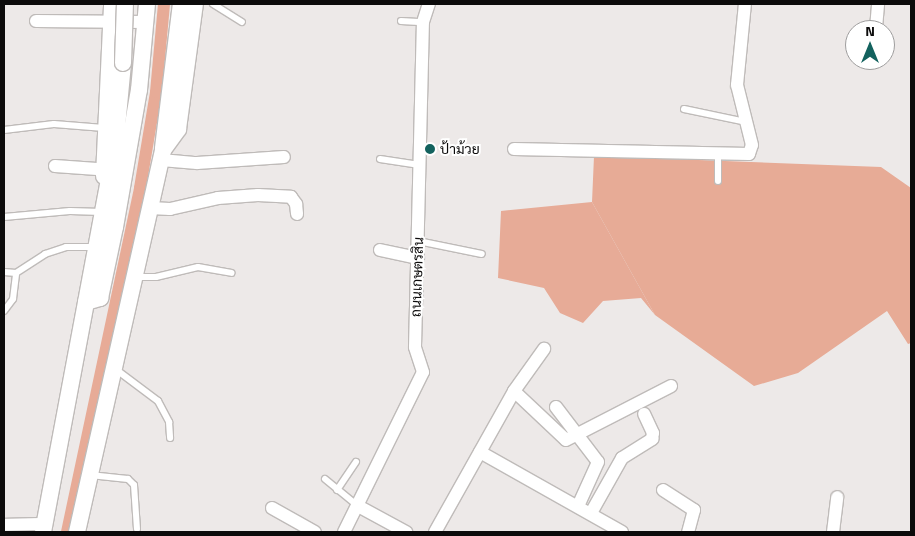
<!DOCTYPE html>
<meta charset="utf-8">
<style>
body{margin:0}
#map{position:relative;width:915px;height:536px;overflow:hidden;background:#ede9e8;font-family:"Titillium Web",Sarabun,sans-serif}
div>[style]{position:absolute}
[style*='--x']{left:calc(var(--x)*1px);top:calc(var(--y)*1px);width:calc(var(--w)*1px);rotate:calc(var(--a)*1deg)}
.forest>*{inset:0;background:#e7ab96}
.water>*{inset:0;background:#e7ab97}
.canal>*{height:12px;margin:-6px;padding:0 6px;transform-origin:6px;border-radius:6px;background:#e7ab97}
.roads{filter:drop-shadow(1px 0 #bfbbb9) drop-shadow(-1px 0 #bfbbb9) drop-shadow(0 1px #bfbbb9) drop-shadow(0 -1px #bfbbb9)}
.service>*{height:6px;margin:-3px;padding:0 3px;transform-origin:3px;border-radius:3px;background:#fff}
.minor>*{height:12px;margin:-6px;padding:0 6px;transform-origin:6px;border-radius:6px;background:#fff}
.tertiary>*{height:16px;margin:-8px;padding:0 8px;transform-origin:8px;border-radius:8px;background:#fff}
.bridges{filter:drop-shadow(1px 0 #bfbbb9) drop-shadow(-1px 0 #bfbbb9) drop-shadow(0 1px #bfbbb9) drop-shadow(0 -1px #bfbbb9)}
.tertiary-bridge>*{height:16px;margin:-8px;padding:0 8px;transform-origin:8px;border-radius:8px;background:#fff}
.dots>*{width:14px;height:14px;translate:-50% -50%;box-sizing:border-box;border:2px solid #fff;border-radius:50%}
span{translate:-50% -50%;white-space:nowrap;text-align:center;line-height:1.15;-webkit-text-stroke:4px #fff;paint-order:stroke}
.poi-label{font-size:14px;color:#0c0b0b}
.left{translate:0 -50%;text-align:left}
.street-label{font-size:14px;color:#0c0b0b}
.frame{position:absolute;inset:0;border:5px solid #0c0b0b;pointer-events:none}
.north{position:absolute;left:845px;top:20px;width:50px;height:50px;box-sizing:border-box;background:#fff;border:1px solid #9e9d9d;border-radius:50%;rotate:0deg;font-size:14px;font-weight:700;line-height:20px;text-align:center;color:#0c0b0b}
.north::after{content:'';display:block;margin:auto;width:18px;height:22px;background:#13625e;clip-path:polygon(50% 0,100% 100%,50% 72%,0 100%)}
</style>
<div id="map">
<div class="forest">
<div style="clip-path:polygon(594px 156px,881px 167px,911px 188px,911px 343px,908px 344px,887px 311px,798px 373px,754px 386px,655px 315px,592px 202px)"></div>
</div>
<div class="water">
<div style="clip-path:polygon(592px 202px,655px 315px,641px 298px,603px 301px,583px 323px,560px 313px,544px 288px,498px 278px,501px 211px)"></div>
</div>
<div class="canal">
<div style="--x:67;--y:532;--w:352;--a:-78"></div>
<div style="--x:140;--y:188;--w:97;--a:-80.5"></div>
<div style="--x:156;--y:92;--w:88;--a:-84.8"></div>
</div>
<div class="roads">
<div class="service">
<div style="--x:213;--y:4;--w:34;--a:32"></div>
<div style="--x:401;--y:21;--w:22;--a:3"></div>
<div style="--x:684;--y:109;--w:63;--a:11.8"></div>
<div style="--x:4;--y:130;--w:50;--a:-6.8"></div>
<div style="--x:54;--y:124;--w:50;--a:4.6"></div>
<div style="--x:718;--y:154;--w:27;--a:90"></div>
<div style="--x:380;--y:159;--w:40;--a:8.5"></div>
<div style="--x:4;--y:217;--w:66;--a:-5.2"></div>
<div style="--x:70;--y:211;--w:32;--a:2"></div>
<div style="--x:418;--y:241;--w:65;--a:11.5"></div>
<div style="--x:4;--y:272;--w:12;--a:5"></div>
<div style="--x:16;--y:273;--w:35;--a:-33"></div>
<div style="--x:45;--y:254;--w:22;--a:-18"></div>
<div style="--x:66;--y:247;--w:30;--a:0"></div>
<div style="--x:135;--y:277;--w:21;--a:0"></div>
<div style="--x:156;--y:277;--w:43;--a:-13.4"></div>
<div style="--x:198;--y:267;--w:34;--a:10"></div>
<div style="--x:4;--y:311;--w:15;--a:-53"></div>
<div style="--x:13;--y:299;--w:26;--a:-83"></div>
<div style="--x:114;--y:368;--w:55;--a:36.9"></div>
<div style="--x:158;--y:401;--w:24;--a:62"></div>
<div style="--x:169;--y:422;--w:16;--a:86"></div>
<div style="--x:90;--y:475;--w:38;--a:6"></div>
<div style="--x:128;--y:479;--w:8;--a:45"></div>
<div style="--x:134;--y:485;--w:44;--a:86.1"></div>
<div style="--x:325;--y:479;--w:43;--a:39.3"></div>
<div style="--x:337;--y:490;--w:34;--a:-56"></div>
</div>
<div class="minor">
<div style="--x:36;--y:21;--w:110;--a:0.5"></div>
<div style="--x:876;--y:28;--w:24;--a:-85"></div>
<div style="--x:514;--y:149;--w:235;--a:1.2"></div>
<div style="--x:749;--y:154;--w:9;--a:-72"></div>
<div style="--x:752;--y:145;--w:62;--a:-104"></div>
<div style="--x:737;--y:85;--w:81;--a:-84.4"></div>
<div style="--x:161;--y:160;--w:36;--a:5"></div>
<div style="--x:197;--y:163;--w:87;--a:-3.9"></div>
<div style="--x:55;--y:166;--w:56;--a:4.1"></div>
<div style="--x:150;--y:208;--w:20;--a:3"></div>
<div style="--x:170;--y:209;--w:49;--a:-12.9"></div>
<div style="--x:218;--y:198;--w:40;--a:-4.3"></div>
<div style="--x:258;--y:195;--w:33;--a:3"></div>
<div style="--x:291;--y:197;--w:9;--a:54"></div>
<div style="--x:296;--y:204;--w:10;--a:84"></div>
<div style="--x:380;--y:250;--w:39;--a:12"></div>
<div style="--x:514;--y:391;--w:52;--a:-54.5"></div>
<div style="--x:556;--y:407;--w:69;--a:52.6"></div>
<div style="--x:598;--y:462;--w:48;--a:114.4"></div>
<div style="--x:480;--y:452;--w:163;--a:29.4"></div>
<div style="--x:663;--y:490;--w:37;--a:33"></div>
<div style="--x:694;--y:510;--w:23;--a:105"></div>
<div style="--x:358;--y:506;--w:55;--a:28.4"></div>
<div style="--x:272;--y:508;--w:49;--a:29.2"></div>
<div style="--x:591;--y:513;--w:63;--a:-60.6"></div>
<div style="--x:622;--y:458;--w:36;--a:-32"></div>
<div style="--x:652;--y:439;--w:6;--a:-81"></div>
<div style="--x:653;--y:433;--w:21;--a:-115"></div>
<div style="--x:4;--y:525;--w:41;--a:-1.4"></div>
<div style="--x:344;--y:532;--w:178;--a:-63.7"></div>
<div style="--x:423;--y:372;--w:26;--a:-108"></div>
<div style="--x:415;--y:347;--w:325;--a:-88.6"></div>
<div style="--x:423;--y:22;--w:19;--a:-72"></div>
<div style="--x:435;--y:532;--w:162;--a:-60.7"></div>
<div style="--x:514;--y:391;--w:71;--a:43.3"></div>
<div style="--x:566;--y:440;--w:118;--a:-27.2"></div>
<div style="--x:833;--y:532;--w:35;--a:-83"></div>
</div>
<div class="tertiary">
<div style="--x:163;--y:148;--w:145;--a:-82.9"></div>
<div style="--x:104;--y:176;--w:172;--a:-87.3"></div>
<div style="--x:86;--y:302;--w:15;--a:-16"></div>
<div style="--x:100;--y:298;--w:73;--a:-78.1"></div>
<div style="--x:115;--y:227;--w:139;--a:-80.1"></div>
<div style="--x:139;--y:90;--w:86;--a:-84.7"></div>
<div style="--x:43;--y:532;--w:391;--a:-79.4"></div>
<div style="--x:115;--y:148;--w:85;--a:-84.6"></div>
<div style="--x:77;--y:532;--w:392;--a:-77.3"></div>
<div style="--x:163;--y:150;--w:26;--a:-54"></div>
<div style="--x:178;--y:129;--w:126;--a:-82.3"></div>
</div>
</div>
<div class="bridges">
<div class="tertiary-bridge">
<div style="--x:123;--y:63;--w:59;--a:-88.1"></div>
</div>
</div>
<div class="dots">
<div style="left:430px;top:149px;background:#13625e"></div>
</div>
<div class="poi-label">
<span class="left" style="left:440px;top:149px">ป้าม้วย</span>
</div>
<div class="street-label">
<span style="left:417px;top:277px;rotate:-88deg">ถนนเกษตรสิน</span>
</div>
<div class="frame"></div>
<div class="north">N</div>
</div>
